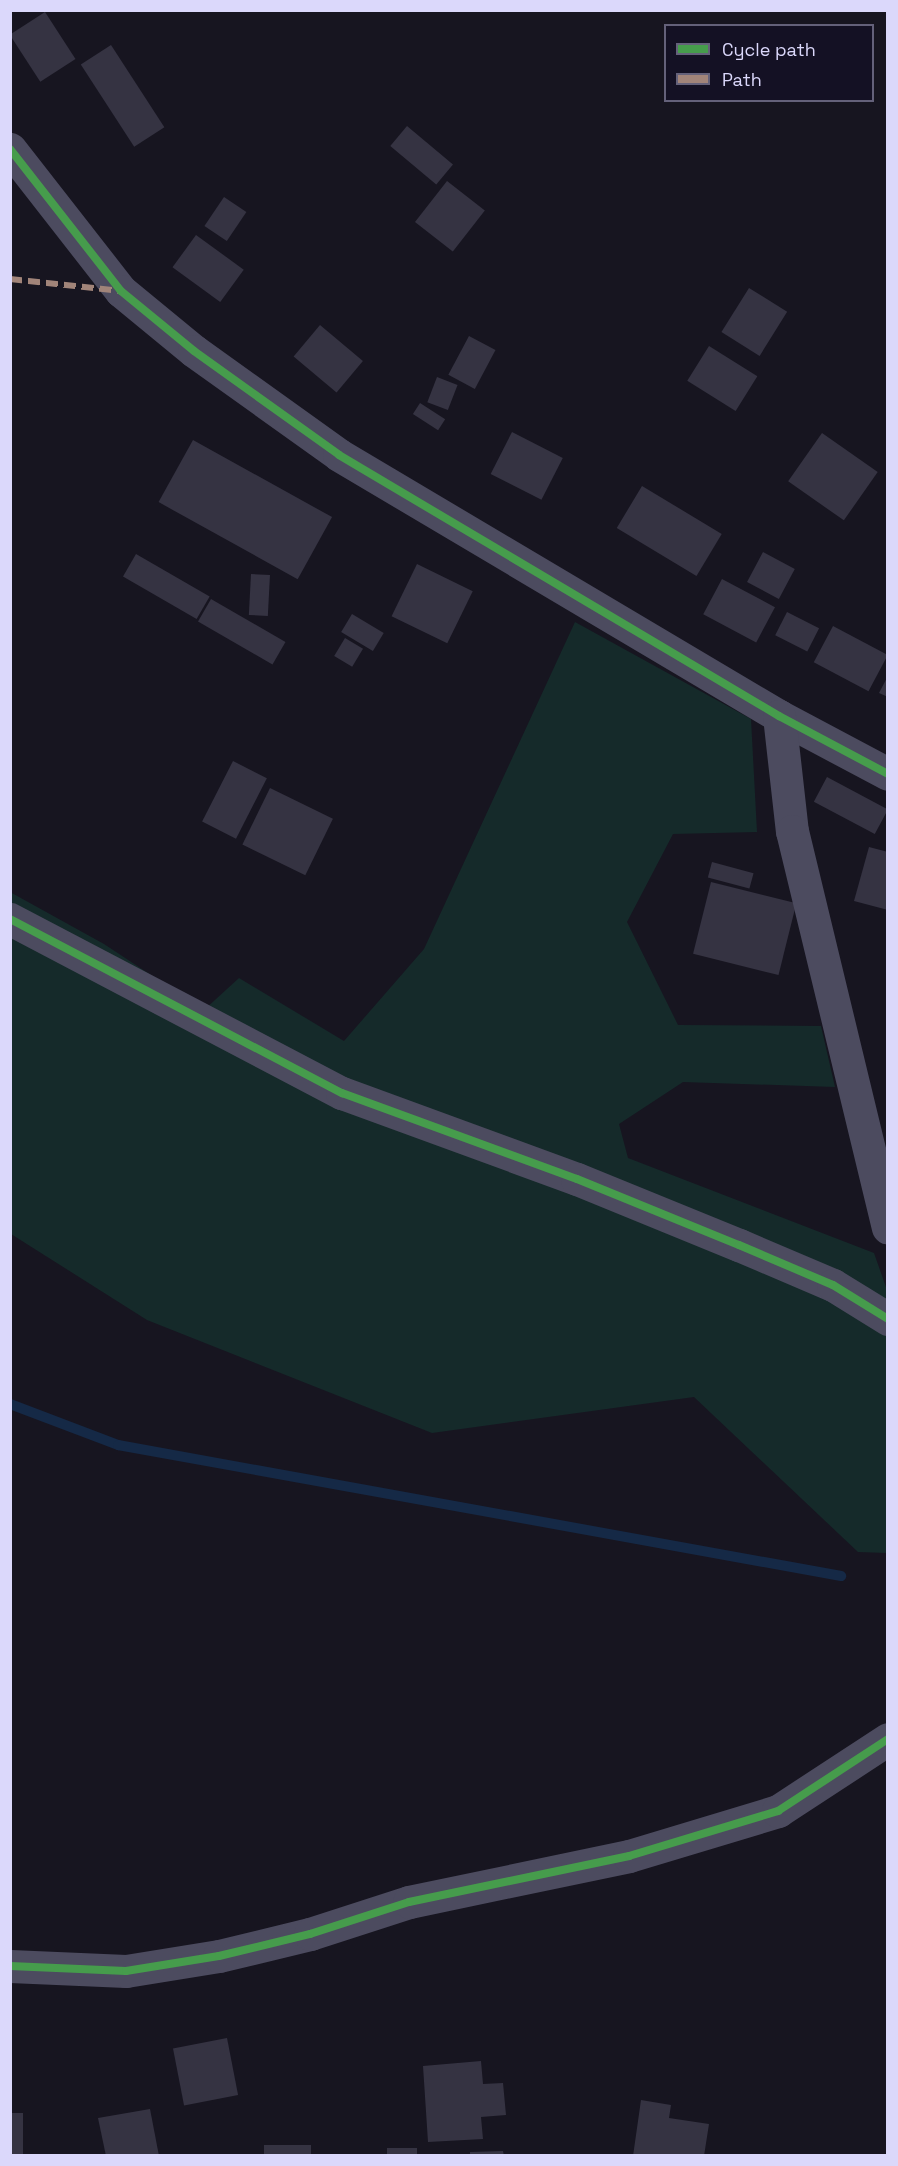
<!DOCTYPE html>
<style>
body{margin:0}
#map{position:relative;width:898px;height:2166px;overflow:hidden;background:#171520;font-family:"Space Grotesk",sans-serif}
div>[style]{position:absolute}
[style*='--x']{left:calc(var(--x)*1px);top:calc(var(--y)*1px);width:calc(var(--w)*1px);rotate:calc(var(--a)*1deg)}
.green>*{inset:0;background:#152a2a}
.stream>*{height:10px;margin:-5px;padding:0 5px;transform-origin:5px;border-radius:5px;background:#152946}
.building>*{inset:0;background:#353342;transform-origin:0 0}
.minor>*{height:33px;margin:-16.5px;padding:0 16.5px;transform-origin:16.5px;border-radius:16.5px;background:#4c4b5f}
.quiet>*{height:6px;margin-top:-3px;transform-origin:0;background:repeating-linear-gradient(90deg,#a18479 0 12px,transparent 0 18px)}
.cycleway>*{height:8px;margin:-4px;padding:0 4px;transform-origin:4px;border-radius:4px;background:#469c4c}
span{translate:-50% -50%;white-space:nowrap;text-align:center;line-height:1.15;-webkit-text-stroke:6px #141124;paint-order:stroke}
.frame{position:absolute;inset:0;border:12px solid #dbd8fb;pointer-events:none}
.legend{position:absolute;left:664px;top:24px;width:210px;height:78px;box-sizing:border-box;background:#141124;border:2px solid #64617a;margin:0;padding:8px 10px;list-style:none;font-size:18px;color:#dbd8fb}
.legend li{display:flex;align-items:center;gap:12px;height:30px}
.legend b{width:30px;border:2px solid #64617a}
</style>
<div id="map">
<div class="green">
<div style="clip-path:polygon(575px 622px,751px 719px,757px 832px,673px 834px,627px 922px,678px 1025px,821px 1026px,835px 1087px,683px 1082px,619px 1124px,628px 1158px,874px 1253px,887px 1290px,887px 1553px,858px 1552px,694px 1397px,432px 1433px,147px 1320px,11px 1234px,10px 892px,104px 944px,204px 1010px,239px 978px,344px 1041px,424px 949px)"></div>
</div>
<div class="stream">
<div style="--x:10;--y:1404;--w:116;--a:20.8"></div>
<div style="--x:118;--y:1445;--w:735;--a:10.27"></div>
</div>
<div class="building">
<div style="left:45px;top:12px;width:56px;height:42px;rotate:57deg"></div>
<div style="left:111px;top:45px;width:98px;height:36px;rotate:57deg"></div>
<div style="left:407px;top:126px;width:60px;height:26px;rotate:40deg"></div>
<div style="left:447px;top:181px;width:48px;height:52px;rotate:38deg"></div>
<div style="left:224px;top:197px;width:27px;height:35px;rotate:34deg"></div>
<div style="left:196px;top:235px;width:59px;height:40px;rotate:36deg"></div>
<div style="left:749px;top:288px;width:45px;height:52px;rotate:32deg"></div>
<div style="left:320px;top:325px;width:56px;height:41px;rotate:40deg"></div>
<div style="left:469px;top:336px;width:30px;height:44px;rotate:28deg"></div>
<div style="left:709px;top:346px;width:57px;height:41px;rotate:32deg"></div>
<div style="left:437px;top:377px;width:22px;height:27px;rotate:21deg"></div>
<div style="left:420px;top:403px;width:30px;height:13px;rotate:33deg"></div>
<div style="left:512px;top:432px;width:57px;height:47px;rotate:27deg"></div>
<div style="left:822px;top:433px;width:68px;height:59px;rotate:35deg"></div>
<div style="left:193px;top:440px;width:159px;height:71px;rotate:29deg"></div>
<div style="left:642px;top:486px;width:93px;height:49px;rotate:31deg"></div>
<div style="left:763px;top:552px;width:36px;height:34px;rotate:28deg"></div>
<div style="left:136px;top:554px;width:85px;height:26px;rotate:30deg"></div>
<div style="left:417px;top:564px;width:62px;height:58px;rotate:26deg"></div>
<div style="left:251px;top:574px;width:19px;height:41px;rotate:3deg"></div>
<div style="left:722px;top:579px;width:60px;height:40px;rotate:28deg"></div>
<div style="left:211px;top:599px;width:86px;height:26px;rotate:30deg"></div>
<div style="left:787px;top:612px;width:36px;height:26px;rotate:27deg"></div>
<div style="left:352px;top:614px;width:37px;height:21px;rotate:31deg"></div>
<div style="left:833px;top:626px;width:62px;height:41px;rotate:28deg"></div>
<div style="left:345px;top:638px;width:21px;height:21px;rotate:31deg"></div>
<div style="clip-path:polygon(888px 676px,888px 697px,879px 693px)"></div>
<div style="left:233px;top:761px;width:38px;height:68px;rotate:27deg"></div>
<div style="left:827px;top:777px;width:69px;height:28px;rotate:28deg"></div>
<div style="left:270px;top:788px;width:70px;height:63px;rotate:26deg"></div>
<div style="clip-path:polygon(869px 847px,888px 852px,888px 910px,854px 901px)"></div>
<div style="left:712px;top:862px;width:43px;height:16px;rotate:15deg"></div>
<div style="left:711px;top:882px;width:88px;height:74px;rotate:14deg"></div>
<div style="left:227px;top:2038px;width:58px;height:55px;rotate:79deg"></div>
<div style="clip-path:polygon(481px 2061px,483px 2084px,503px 2083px,506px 2115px,481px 2117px,483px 2139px,428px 2142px,423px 2066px)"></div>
<div style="clip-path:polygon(641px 2100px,671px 2105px,669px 2118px,709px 2124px,704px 2156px,633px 2156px)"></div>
<div style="clip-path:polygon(150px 2109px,159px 2156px,106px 2156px,98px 2118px)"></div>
<div style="left:10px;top:2113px;width:13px;height:43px"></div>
<div style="left:311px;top:2145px;width:11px;height:47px;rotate:90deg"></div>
<div style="left:387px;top:2148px;width:30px;height:8px"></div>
<div style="clip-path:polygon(503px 2151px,504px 2156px,470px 2156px,470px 2152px)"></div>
</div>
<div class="minor">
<div style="--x:10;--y:149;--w:180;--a:52"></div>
<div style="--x:121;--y:291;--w:94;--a:39.4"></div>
<div style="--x:194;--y:351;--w:178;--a:35.6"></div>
<div style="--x:339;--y:455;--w:512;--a:30.68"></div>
<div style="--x:779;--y:716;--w:123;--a:28"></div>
<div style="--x:779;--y:716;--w:116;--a:83.6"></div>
<div style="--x:792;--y:831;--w:408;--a:76.4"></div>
<div style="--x:10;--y:919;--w:375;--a:27.7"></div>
<div style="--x:342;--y:1093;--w:250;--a:20.1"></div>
<div style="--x:577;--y:1179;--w:175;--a:22.2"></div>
<div style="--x:739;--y:1245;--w:102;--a:23.1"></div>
<div style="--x:833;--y:1285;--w:65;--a:31.7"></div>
<div style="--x:10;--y:1966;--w:116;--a:2.5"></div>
<div style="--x:126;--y:1971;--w:94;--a:-9.2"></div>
<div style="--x:219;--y:1956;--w:94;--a:-13.6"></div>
<div style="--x:310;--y:1934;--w:104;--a:-17.9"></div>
<div style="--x:409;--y:1902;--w:225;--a:-11.8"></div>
<div style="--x:629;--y:1856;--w:156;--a:-16.8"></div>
<div style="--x:778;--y:1811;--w:131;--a:-33.2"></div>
</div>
<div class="quiet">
<div style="--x:10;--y:279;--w:112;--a:6.2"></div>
</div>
<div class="cycleway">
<div style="--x:10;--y:149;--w:180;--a:52"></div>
<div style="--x:121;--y:291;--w:94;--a:39.4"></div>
<div style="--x:194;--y:351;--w:178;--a:35.6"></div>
<div style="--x:339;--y:455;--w:512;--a:30.68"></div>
<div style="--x:779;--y:716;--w:123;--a:28"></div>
<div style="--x:10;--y:919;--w:375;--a:27.7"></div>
<div style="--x:342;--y:1093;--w:250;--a:20.1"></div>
<div style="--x:577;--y:1179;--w:175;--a:22.2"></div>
<div style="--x:739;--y:1245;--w:102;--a:23.1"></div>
<div style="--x:833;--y:1285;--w:65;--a:31.7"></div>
<div style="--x:10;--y:1966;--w:116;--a:2.5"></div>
<div style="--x:126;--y:1971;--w:94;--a:-9.2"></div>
<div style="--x:219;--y:1956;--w:94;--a:-13.6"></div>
<div style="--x:310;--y:1934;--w:104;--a:-17.9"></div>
<div style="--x:409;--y:1902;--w:225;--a:-11.8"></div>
<div style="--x:629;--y:1856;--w:156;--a:-16.8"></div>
<div style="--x:778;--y:1811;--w:131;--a:-33.2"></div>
</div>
<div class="frame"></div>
<ul class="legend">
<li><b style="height:8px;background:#469c4c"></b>Cycle path</li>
<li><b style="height:8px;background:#a18479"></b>Path</li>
</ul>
</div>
